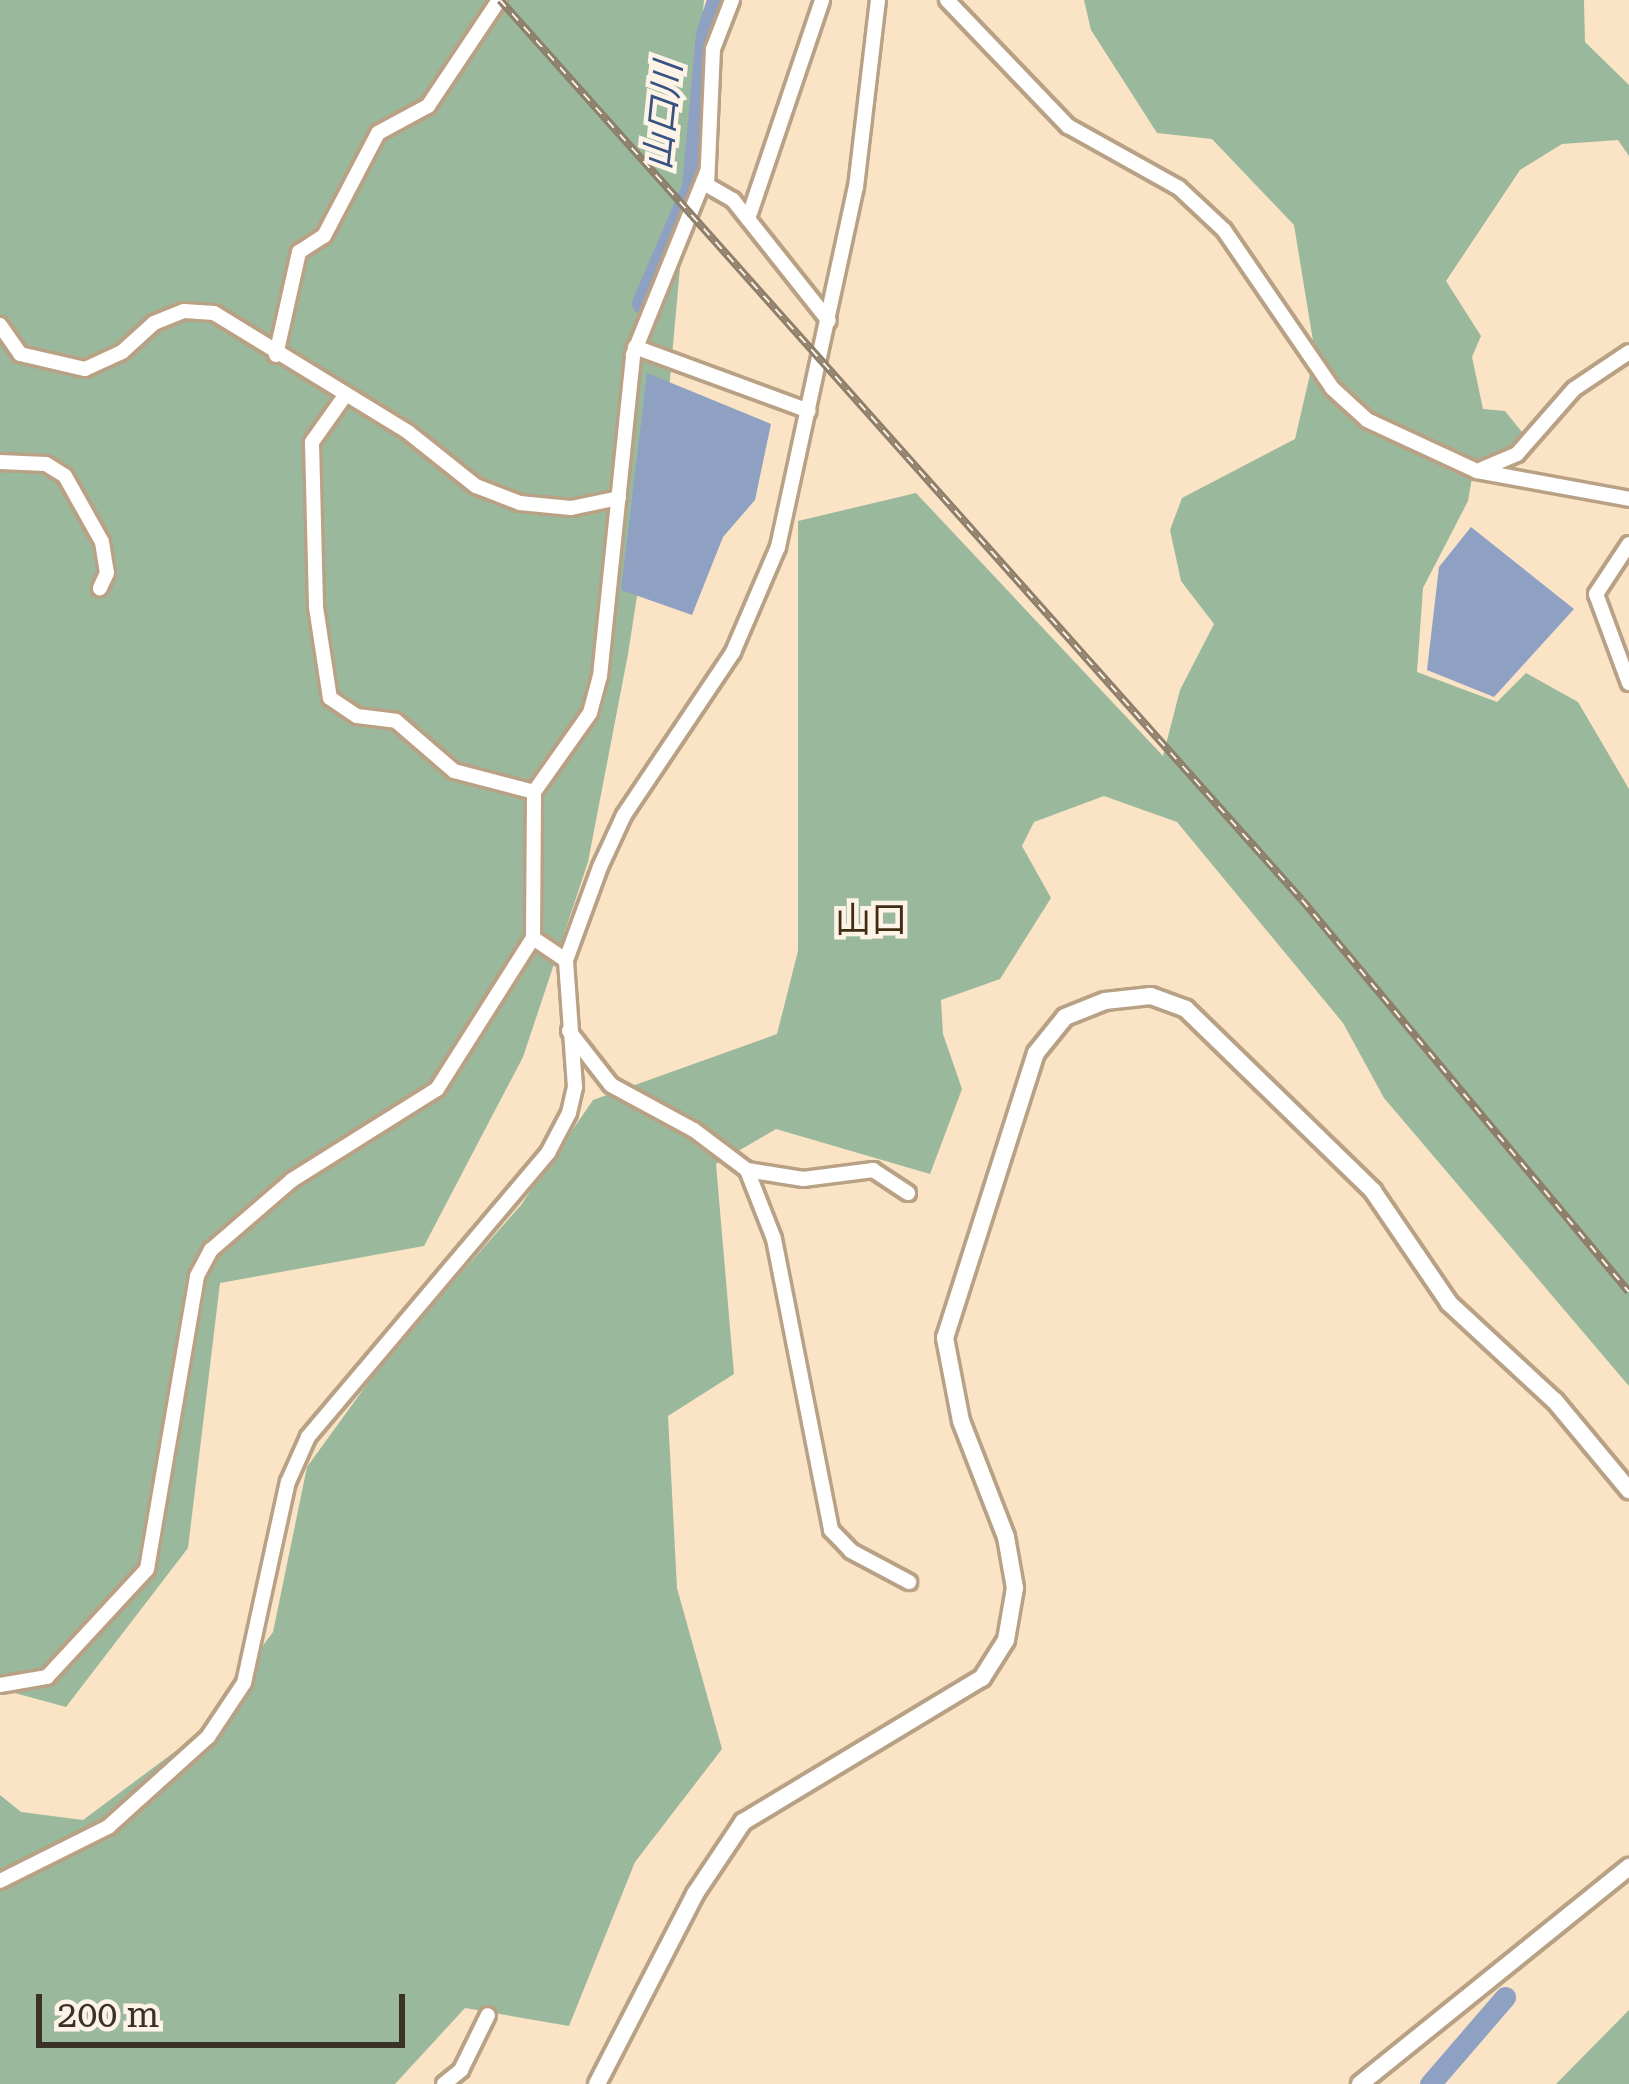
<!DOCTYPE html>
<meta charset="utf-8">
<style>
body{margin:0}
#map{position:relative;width:1629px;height:2084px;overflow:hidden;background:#fbe3c5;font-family:"Roboto Serif","Noto Sans JP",serif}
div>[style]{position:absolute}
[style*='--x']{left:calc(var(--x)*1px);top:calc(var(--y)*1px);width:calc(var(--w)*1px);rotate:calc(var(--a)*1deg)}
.forest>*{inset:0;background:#9ab99c}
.water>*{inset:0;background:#8ea1c2}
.river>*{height:21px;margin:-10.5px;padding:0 10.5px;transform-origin:10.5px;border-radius:10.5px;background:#8ea1c2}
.roads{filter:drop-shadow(3px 0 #b8a184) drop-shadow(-3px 0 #b8a184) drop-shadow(0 3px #b8a184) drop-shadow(0 -3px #b8a184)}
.minor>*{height:14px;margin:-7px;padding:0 7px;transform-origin:7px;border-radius:7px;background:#fff}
.tertiary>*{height:16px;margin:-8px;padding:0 8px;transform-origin:8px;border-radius:8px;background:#fff}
.rail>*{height:8px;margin-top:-4px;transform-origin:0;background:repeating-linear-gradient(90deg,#fdf3e7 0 9px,#8e7f6b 0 18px);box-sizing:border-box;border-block:3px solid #8e7f6b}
span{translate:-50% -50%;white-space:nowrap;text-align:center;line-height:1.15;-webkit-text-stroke:9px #fdf3e7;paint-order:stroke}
.water-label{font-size:36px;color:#385381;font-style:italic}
.neighbourhood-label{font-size:36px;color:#402d14}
.scale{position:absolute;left:36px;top:1994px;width:369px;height:54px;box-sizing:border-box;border:6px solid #3b3226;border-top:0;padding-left:15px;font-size:36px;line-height:42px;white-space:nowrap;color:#3b3226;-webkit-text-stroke:9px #fdf3e7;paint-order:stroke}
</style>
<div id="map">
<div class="forest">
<div style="clip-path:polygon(0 0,704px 0,669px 390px,628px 654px,588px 862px,523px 1057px,424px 1246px,220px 1283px,188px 1548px,66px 1707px,0 1689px)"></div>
<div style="clip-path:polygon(1084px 0,1584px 0,1585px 42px,1629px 85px,1629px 156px,1618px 140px,1562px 144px,1520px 170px,1446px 281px,1481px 336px,1472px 357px,1483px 409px,1505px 411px,1526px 437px,1515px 450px,1474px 466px,1468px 501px,1423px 588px,1417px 672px,1497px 702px,1526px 673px,1578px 702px,1629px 789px,1629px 1386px,1384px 1098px,1343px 1023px,1177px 822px,1104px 796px,1034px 822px,1022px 846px,1051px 898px,1000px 979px,941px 1000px,943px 1034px,962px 1089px,930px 1174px,776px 1129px,716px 1164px,734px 1374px,668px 1416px,677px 1588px,722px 1749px,635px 1862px,569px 2026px,465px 2008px,395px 2084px,0 2084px,0 1795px,21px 1812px,83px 1820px,196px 1736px,273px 1632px,307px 1467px,386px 1358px,521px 1205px,593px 1100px,777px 1034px,798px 951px,798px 521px,916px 493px,1163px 756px,1180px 690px,1214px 624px,1181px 581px,1170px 530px,1182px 498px,1295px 439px,1315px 353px,1294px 225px,1212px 139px,1157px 133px,1091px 30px)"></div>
<div style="clip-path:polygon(1629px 2010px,1629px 2084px,1556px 2084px)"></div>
</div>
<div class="water">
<div style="clip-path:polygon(647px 373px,771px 424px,755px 500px,723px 537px,692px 615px,621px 590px)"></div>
<div style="clip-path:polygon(1471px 527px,1574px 609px,1494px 697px,1427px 670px,1439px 567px)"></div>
</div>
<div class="river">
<div style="--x:642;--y:303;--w:126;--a:-66.7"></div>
<div style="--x:692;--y:187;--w:154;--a:-84.8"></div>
<div style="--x:706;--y:34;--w:36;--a:-72"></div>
<div style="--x:1430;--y:2084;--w:115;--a:-49.2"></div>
</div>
<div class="roads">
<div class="minor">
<div style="--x:732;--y:0;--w:53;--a:111.2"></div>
<div style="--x:713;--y:49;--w:136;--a:92.5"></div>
<div style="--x:707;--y:185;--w:30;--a:30"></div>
<div style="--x:733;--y:200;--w:154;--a:51.6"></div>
<div style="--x:947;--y:0;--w:175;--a:46.2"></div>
<div style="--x:1068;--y:126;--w:127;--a:29.2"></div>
<div style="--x:1179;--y:188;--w:62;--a:43"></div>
<div style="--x:1224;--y:230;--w:191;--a:55.6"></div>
<div style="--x:1332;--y:388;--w:47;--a:42.4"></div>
<div style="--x:1367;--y:420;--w:121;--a:24.9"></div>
<div style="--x:1477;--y:471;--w:155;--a:10.4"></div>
<div style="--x:748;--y:219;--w:231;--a:-71.3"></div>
<div style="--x:0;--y:325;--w:35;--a:55"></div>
<div style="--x:20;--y:354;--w:67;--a:13"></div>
<div style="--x:85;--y:369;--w:41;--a:-24.7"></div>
<div style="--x:122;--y:352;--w:43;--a:-42.2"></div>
<div style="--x:154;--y:323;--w:32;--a:-22"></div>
<div style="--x:184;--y:311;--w:30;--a:4"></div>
<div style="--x:214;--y:313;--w:228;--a:31.5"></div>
<div style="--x:408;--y:432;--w:87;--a:38.5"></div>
<div style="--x:476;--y:486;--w:47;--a:21.1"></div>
<div style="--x:520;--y:503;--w:51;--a:5.6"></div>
<div style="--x:571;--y:508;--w:49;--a:-11.8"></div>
<div style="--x:635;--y:347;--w:185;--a:20.2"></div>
<div style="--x:276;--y:355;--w:106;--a:-77.4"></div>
<div style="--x:299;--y:252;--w:30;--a:-33"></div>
<div style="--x:324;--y:236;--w:116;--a:-62.3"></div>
<div style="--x:378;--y:133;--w:57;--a:-28.4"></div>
<div style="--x:428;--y:106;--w:128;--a:-56.2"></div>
<div style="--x:344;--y:397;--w:55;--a:125.4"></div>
<div style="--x:312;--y:442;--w:165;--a:88.6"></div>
<div style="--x:316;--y:607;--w:92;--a:81.3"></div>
<div style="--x:330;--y:698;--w:32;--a:34"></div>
<div style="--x:357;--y:716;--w:39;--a:7"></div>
<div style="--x:396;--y:721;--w:77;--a:40.8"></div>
<div style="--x:454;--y:771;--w:83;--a:14.7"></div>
<div style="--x:0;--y:462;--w:46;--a:2.5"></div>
<div style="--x:46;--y:464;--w:22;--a:32"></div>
<div style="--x:65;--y:476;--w:76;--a:60.7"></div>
<div style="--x:102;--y:542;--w:31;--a:81"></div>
<div style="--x:107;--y:573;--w:17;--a:115"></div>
<div style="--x:1482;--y:469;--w:38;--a:-23"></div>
<div style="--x:1517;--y:454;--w:86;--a:-48.8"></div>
<div style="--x:1574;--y:389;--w:66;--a:-33.9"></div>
<div style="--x:1629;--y:544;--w:60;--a:123.4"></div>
<div style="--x:1596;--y:594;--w:95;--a:69.7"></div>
<div style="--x:533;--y:938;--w:40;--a:34"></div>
<div style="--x:569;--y:1031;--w:68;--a:52.1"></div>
<div style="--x:611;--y:1085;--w:94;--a:28.5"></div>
<div style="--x:694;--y:1130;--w:66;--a:37"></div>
<div style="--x:747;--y:1170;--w:74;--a:68.6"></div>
<div style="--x:774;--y:1239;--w:297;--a:78.9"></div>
<div style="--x:831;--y:1530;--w:29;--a:46"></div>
<div style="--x:851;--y:1551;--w:66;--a:28.1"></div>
<div style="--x:747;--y:1170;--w:57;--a:9.1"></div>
<div style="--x:803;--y:1179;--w:71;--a:-7.3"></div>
<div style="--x:873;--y:1170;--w:42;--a:33.3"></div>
<div style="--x:0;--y:1685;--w:48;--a:-9.7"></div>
<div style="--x:47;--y:1677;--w:147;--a:-47.2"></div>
<div style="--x:147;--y:1569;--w:297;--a:-80.3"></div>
<div style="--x:197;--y:1276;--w:30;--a:-62"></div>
<div style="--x:211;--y:1250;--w:107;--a:-40.8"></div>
<div style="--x:292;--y:1180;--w:171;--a:-32.1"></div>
<div style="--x:437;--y:1089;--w:179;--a:-57.6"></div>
<div style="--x:533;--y:938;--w:146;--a:-89.6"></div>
<div style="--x:534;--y:792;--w:97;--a:-54.7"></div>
<div style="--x:590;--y:713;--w:38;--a:-75"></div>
<div style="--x:600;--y:676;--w:323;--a:-84.1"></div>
<div style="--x:633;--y:355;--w:197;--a:-68"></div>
<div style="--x:0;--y:1881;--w:121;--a:-26.6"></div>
<div style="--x:108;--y:1827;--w:135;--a:-42"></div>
<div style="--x:208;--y:1737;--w:65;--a:-56.3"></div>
<div style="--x:244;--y:1683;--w:206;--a:-77.7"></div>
<div style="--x:288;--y:1482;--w:49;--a:-66"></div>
<div style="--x:308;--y:1437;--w:372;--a:-49.8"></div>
<div style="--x:548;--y:1153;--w:45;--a:-62.3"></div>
<div style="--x:569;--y:1113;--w:27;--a:-77"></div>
<div style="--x:575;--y:1087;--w:127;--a:-94.1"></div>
<div style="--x:566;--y:960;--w:99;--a:-69.9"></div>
<div style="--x:600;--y:867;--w:57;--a:-65.2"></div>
<div style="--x:624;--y:815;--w:196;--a:-56.2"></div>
<div style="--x:733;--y:652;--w:114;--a:-66.8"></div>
<div style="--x:778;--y:547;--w:368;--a:-77.8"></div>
<div style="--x:856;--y:187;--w:188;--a:-83.3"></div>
<div style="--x:444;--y:2084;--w:22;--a:-39"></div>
<div style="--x:461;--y:2070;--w:61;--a:-63.9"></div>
</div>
<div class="tertiary">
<div style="--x:597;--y:2084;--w:214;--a:-62.7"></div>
<div style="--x:695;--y:1894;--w:87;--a:-56.3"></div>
<div style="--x:743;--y:1822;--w:279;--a:-31.1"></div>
<div style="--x:982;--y:1678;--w:45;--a:-57.7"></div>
<div style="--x:1006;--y:1640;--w:53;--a:-80.2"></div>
<div style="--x:1015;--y:1588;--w:52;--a:-100"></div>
<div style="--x:1006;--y:1537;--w:124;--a:-111.2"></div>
<div style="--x:961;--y:1421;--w:85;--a:-100.9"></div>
<div style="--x:945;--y:1338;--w:299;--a:-72.3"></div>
<div style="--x:1036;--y:1053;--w:46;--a:-51.1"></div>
<div style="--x:1065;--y:1017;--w:43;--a:-21.8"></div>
<div style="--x:1105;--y:1001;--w:46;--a:-6.2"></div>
<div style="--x:1151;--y:996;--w:37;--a:20"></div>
<div style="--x:1186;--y:1009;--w:261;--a:44.2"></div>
<div style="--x:1373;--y:1191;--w:135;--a:55.8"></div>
<div style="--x:1449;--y:1303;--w:144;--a:42.8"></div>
<div style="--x:1555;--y:1401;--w:116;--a:50.3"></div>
<div style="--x:1360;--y:2084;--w:346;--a:-38.9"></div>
</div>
</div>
<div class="rail">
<div style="--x:500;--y:0;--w:1205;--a:48.3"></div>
<div style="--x:1302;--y:900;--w:510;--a:50.17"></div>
</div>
<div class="water-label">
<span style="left:664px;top:116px;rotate:-84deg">山口川</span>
</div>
<div class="neighbourhood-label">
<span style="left:871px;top:921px">山口</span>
</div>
<div class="scale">200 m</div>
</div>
